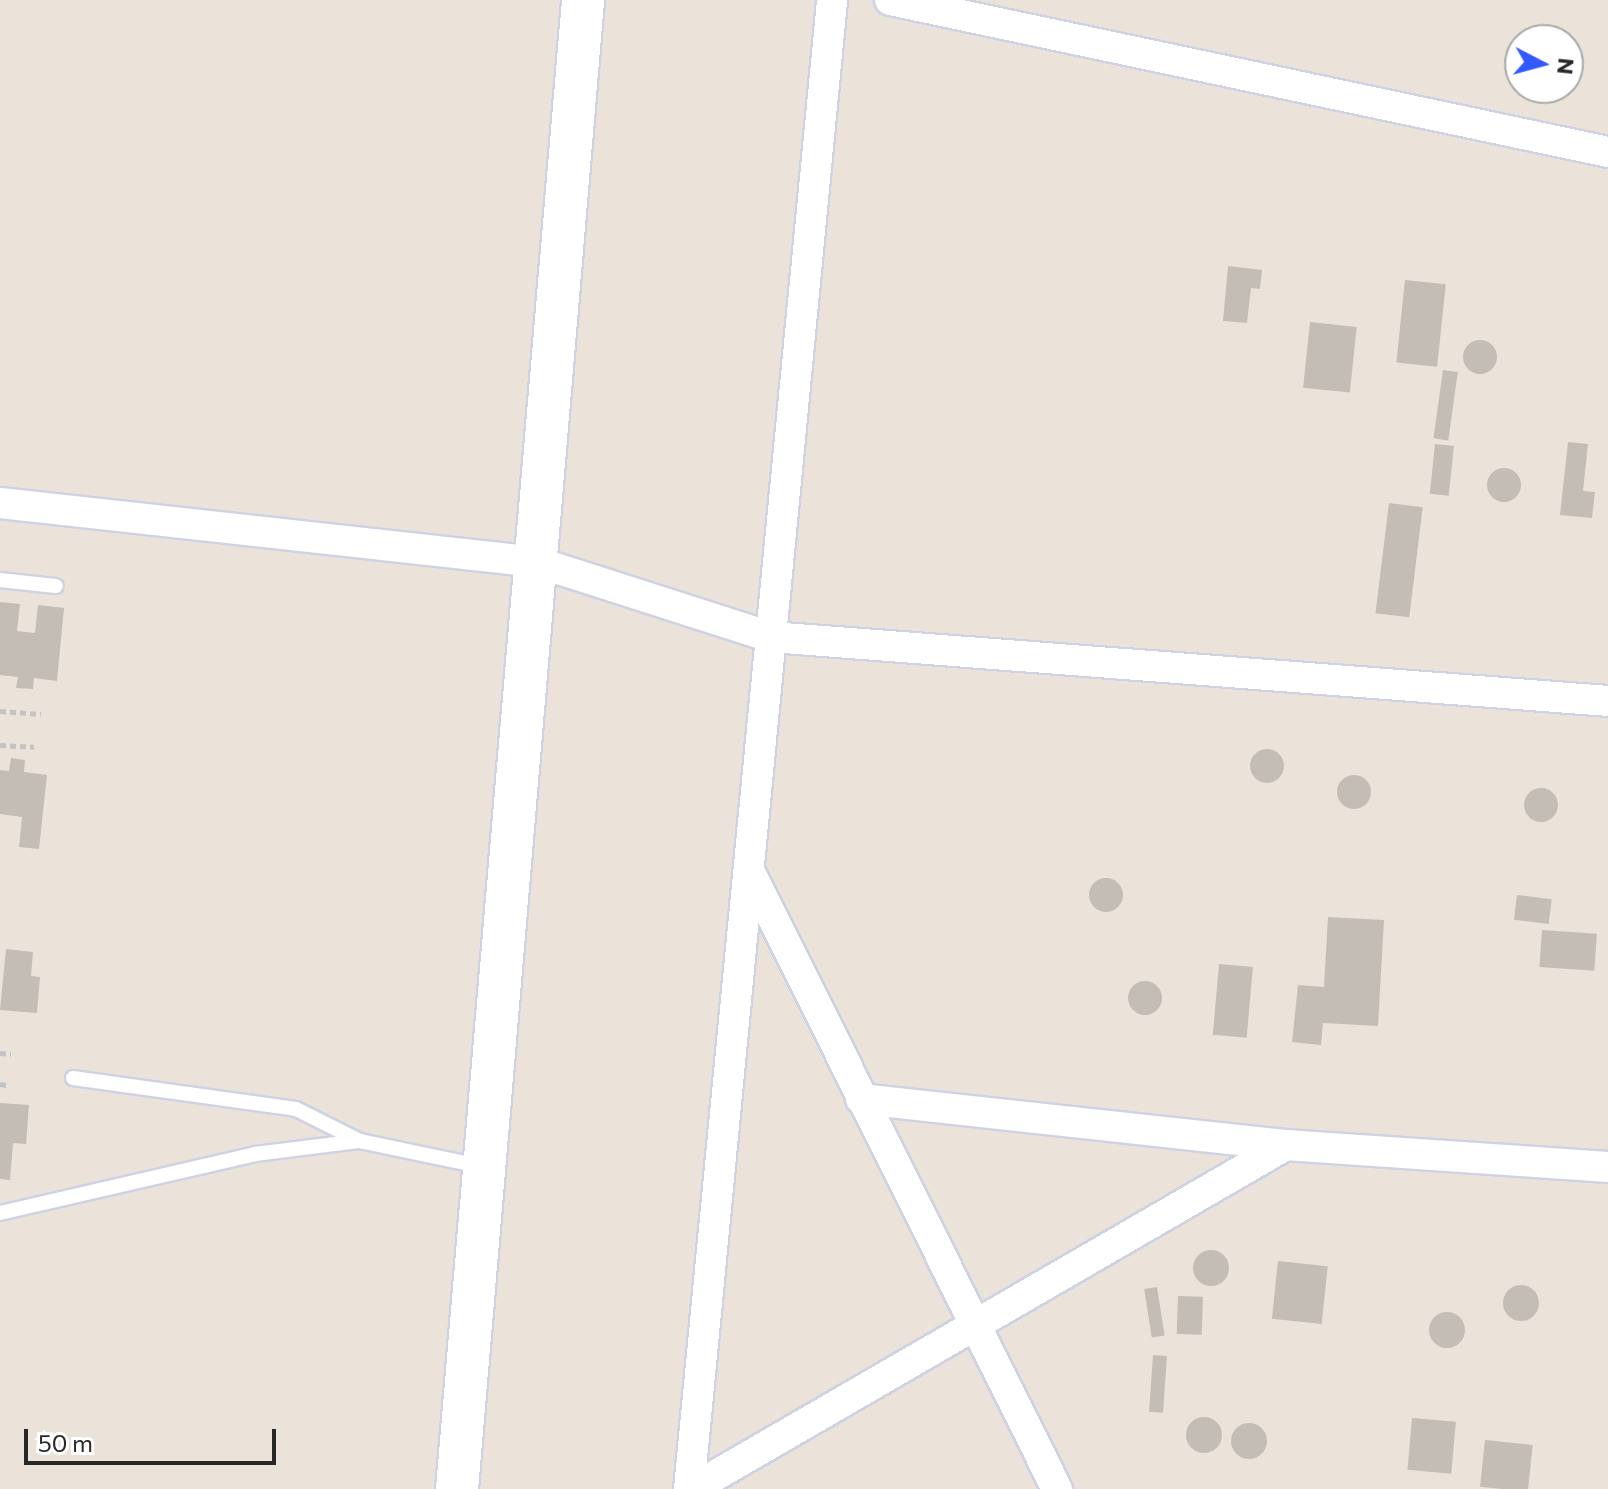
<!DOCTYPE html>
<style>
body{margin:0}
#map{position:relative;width:1608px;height:1489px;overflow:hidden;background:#ebe3d9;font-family:Commissioner,sans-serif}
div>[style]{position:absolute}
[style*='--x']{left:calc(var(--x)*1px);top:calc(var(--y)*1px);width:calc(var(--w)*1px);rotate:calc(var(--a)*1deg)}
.building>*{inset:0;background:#c3bdb6;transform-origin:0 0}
.round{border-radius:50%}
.path>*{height:5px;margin-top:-2.5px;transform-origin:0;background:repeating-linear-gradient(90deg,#c3c3c3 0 6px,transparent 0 10px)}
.roads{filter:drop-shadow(2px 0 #ced2e2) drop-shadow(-2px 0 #ced2e2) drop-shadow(0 2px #ced2e2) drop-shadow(0 -2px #ced2e2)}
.service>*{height:14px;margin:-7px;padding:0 7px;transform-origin:7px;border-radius:7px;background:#fff}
.minor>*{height:30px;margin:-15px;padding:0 15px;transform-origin:15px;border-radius:15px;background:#fff}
.secondary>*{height:42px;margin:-21px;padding:0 21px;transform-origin:21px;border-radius:21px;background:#fff}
span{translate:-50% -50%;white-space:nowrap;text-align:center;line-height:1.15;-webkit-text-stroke:6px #fff;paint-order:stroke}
.north{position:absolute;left:1504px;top:24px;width:80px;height:80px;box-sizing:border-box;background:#fff;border:2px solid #a9a9a9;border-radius:50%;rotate:96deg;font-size:22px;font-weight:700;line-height:32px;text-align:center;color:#282828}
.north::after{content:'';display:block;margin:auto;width:28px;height:36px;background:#325aff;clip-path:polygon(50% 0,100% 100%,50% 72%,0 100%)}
.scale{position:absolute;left:24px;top:1429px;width:252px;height:36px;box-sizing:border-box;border:4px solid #282828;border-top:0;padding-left:10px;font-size:24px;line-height:28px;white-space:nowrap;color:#282828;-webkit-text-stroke:6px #fff;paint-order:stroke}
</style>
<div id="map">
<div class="building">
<div style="clip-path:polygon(1228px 266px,1262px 270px,1260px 289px,1251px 288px,1247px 323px,1223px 321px)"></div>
<div style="left:1405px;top:280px;width:41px;height:83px;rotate:6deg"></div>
<div style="left:1310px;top:322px;width:47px;height:66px;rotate:6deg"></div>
<div class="round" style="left:1463px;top:340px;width:34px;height:34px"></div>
<div style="left:1443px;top:370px;width:15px;height:69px;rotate:8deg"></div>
<div style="clip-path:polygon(1568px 442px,1588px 444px,1583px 491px,1595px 492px,1592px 518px,1560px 515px)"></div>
<div style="left:1435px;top:444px;width:19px;height:50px;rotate:6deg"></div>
<div class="round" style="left:1487px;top:468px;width:34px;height:34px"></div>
<div style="left:1389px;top:503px;width:34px;height:111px;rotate:7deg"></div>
<div style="clip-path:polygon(0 602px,20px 604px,17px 631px,35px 633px,38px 605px,64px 608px,57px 681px,34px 678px,33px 689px,16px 688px,18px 677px,0 675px)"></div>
<div class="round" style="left:1250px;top:749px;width:34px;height:34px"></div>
<div style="clip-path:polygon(11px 758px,25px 760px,24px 772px,47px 775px,39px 849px,19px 847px,22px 817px,0 814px,0 770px,9px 771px)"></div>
<div class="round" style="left:1337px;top:775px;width:34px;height:34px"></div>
<div class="round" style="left:1524px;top:788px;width:34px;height:34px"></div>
<div class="round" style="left:1089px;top:878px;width:34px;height:34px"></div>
<div style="left:1517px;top:895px;width:35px;height:25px;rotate:7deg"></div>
<div style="clip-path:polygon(1328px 917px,1384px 920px,1378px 1026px,1323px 1023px,1321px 1045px,1292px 1042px,1298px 985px,1324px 987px)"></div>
<div style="left:1542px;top:930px;width:55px;height:37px;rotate:4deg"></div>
<div style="clip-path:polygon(6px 949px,33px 952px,31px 976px,40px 977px,37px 1013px,0 1010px)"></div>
<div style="left:1219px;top:964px;width:34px;height:71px;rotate:5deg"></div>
<div class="round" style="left:1128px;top:981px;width:34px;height:34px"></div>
<div style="clip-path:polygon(0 1103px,29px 1105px,26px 1144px,13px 1143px,10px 1180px,0 1179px)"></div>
<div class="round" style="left:1193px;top:1250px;width:36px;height:36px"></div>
<div style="left:1278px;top:1261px;width:50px;height:58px;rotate:6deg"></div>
<div class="round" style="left:1503px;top:1285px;width:36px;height:36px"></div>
<div style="left:1157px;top:1287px;width:49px;height:13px;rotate:81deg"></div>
<div style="left:1178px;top:1296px;width:25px;height:38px;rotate:2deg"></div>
<div class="round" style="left:1429px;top:1312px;width:36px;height:36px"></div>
<div style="left:1153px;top:1355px;width:14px;height:57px;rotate:4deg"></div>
<div class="round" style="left:1186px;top:1417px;width:36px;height:36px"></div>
<div style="left:1412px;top:1418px;width:44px;height:52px;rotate:5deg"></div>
<div class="round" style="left:1231px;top:1423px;width:36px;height:36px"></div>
<div style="left:1485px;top:1440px;width:48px;height:47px;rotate:6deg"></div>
</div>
<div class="path">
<div style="--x:0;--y:711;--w:41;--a:4.2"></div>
<div style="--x:0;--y:745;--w:34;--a:3"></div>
<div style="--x:0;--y:1053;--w:11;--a:5"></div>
<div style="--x:0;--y:1084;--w:7;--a:8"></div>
</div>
<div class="roads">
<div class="service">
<div style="--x:0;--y:580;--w:56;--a:6.1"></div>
<div style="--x:73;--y:1078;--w:225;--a:7.9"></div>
<div style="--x:296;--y:1109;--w:72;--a:26.6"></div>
<div style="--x:360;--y:1141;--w:123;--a:11.8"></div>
<div style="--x:0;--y:1213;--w:262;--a:-13"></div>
<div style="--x:255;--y:1154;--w:106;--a:-7.1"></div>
</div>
<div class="minor">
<div style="--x:890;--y:0;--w:734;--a:11.95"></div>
<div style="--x:0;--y:503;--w:540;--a:6.27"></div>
<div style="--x:537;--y:562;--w:246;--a:17.8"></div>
<div style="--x:771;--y:637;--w:839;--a:4.37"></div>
<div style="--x:750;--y:872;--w:689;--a:63.55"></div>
<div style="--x:861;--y:1099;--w:427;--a:6.2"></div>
<div style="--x:1286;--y:1145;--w:323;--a:3.9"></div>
<div style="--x:689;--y:1489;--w:1496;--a:-84.51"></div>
<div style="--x:692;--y:1489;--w:686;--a:-30.08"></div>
</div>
<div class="secondary">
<div style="--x:457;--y:1489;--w:1494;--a:-85.16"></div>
</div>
</div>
<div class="north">N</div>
<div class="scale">50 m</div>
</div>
